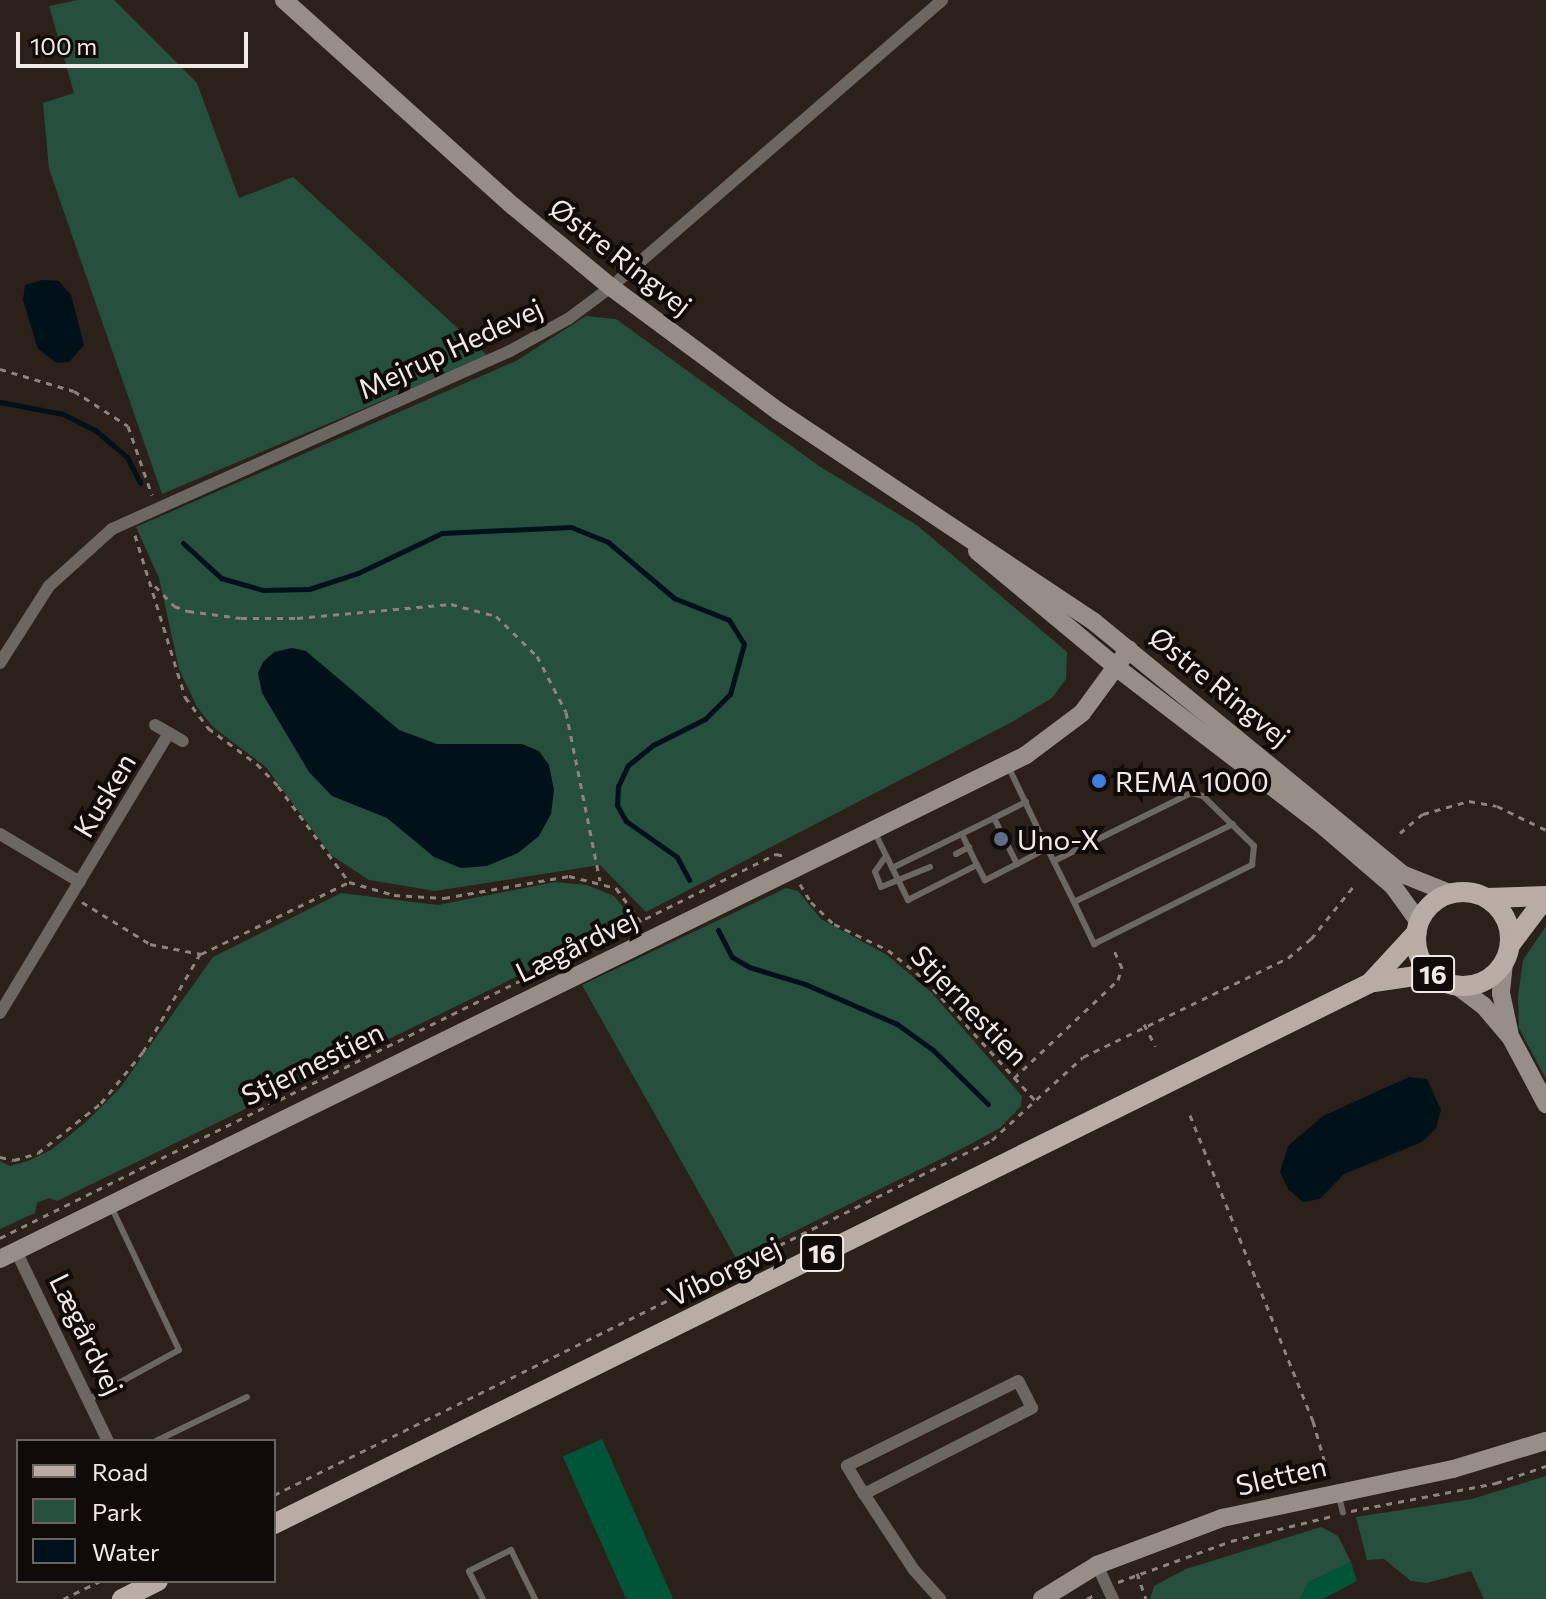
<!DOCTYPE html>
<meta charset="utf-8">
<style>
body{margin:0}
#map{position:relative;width:1546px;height:1599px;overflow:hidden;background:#2b201a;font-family:Commissioner,sans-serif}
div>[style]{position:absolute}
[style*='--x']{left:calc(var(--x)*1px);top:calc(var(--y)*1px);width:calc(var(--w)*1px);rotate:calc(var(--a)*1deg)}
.green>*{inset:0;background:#274f3d}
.forest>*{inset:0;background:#005539;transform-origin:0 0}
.water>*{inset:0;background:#001119}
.stream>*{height:5px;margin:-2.5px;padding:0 2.5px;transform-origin:2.5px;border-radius:2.5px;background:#001119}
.path>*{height:3px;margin-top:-1.5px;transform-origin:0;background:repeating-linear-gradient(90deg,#8d847f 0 6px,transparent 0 12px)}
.lane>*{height:6px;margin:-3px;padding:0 3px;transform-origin:3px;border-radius:3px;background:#6d6763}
.street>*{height:12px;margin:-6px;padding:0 6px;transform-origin:6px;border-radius:6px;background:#6d6763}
.secondary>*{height:18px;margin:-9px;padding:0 9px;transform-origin:9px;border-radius:9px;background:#978e88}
.primary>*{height:20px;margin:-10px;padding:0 10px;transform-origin:10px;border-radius:10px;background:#b8aca5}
.primary>.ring{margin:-10px;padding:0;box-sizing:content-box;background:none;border:20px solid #b8aca5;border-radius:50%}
.dots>*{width:22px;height:22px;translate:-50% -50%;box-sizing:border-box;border:4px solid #100b08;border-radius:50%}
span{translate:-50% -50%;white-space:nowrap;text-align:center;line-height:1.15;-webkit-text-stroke:8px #100b08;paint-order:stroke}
.shield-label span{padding:2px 6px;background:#100b08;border:2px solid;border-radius:6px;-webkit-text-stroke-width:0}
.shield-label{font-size:26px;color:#f1e9e5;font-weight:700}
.street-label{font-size:28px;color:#f1e9e5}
.poi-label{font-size:28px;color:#f1e9e5}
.left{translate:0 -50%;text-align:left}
.legend{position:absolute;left:16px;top:1439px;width:260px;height:144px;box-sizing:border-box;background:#100b08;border:2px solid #6a6460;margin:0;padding:10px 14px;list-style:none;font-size:24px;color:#f1e9e5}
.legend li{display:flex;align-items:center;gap:16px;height:40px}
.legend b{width:40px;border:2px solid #6a6460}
.scale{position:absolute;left:16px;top:32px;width:232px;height:36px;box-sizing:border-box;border:4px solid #f1e9e5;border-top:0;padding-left:10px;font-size:24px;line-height:28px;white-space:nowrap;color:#f1e9e5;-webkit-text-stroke:6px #100b08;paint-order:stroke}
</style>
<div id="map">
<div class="green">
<div style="clip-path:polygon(78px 0,114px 0,197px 83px,239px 198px,293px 177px,488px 356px,162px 494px,49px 169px,43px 103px,74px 93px,49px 6px)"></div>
<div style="clip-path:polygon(586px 316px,616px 319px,819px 466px,918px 526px,1067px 652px,1066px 679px,1052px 698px,1012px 722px,646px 912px,600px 865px,435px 891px,369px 880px,331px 855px,266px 767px,213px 727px,197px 707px,179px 669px,159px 578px,136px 527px,516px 361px)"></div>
<div style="clip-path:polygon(555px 882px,587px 885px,614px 896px,633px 919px,580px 945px,575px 940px,560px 947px,561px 955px,57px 1201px,49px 1198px,37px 1203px,35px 1213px,0 1229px,0 1161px,10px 1166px,28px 1161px,51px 1150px,85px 1123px,120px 1088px,213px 957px,341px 893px,438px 905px)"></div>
<div style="clip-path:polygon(786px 888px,798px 891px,821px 919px,887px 955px,931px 992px,1022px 1096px,1021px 1106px,1000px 1128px,967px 1146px,737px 1260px,582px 985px)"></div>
<div style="clip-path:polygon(1546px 926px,1546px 1079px,1519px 1028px,1518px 996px,1523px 960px)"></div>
<div style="clip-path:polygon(1546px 1476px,1546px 1599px,1484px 1599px,1471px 1571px,1427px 1583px,1411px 1581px,1384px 1559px,1367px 1560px,1356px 1517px,1472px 1499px)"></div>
<div style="clip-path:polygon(1321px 1527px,1338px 1536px,1351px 1562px,1309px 1582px,1300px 1599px,1150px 1599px,1154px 1586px,1186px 1569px)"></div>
</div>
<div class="forest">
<div style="left:602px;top:1439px;width:175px;height:43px;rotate:66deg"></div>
<div style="clip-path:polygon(1351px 1562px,1357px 1581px,1323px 1599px,1300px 1599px,1309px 1582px)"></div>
</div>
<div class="water">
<div style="clip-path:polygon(42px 280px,59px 281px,71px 295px,84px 345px,69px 362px,57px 363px,38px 349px,23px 300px,25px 285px)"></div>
<div style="clip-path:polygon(292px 648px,306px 651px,399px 730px,437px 744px,522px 744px,539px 751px,549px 765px,554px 790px,551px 814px,539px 836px,518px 853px,487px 866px,461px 868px,434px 857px,387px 818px,332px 796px,309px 772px,262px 693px,258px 673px,263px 662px,274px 652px)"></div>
<div style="clip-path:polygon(1409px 1077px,1427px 1079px,1441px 1110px,1436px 1128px,1422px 1142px,1344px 1174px,1320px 1199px,1303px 1202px,1288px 1189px,1280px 1172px,1288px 1146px,1323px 1116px)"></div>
</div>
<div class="stream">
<div style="--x:0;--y:402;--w:64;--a:10.8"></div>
<div style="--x:63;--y:414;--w:36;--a:27"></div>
<div style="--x:95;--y:430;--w:42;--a:40.2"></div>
<div style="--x:127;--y:457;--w:29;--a:63"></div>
<div style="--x:183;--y:543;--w:52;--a:42.6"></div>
<div style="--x:221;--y:578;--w:44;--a:15.9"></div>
<div style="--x:263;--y:590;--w:46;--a:-1.2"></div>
<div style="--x:309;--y:589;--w:52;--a:-18.1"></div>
<div style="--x:358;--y:573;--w:93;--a:-25.5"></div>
<div style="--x:442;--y:533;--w:129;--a:-2.7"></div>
<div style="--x:571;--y:527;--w:40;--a:22"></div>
<div style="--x:608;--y:542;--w:87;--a:40.3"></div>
<div style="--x:674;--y:598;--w:59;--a:21.8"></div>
<div style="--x:729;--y:620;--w:28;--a:58"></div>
<div style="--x:744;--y:644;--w:52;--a:105.6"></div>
<div style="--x:730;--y:694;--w:35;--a:135"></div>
<div style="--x:705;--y:719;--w:58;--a:153.4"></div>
<div style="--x:653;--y:745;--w:32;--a:141"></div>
<div style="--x:628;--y:765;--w:23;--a:115"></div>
<div style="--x:618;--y:786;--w:19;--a:93"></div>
<div style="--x:617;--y:805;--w:18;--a:61"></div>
<div style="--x:626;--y:821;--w:62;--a:35.2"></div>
<div style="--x:677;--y:857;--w:26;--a:62"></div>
<div style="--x:718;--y:930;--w:30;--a:63"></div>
<div style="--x:732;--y:957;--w:20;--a:30"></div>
<div style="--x:749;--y:967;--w:59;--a:16.9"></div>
<div style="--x:805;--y:984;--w:100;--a:23.5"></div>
<div style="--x:897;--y:1024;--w:44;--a:35.8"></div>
<div style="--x:933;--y:1050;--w:77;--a:44.5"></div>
</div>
<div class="path">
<div style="--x:0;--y:369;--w:77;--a:16.6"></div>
<div style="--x:74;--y:391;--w:64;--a:32.9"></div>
<div style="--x:128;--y:426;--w:73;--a:70.8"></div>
<div style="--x:135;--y:535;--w:170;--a:72.8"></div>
<div style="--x:185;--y:697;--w:39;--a:53"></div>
<div style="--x:208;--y:728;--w:61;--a:36.3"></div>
<div style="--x:257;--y:764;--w:30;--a:46"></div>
<div style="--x:278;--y:786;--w:119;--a:53.5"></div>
<div style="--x:155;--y:586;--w:28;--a:46"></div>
<div style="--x:174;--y:606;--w:15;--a:20"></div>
<div style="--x:188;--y:611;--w:53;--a:7.5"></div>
<div style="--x:241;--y:618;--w:56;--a:0"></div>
<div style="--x:297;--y:618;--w:155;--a:-5.2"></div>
<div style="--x:451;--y:604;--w:47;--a:14.9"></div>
<div style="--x:496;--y:616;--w:57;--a:44.3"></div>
<div style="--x:537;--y:656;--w:63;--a:62.6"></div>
<div style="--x:566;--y:712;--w:172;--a:78.6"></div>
<div style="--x:1400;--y:833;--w:30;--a:-40"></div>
<div style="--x:1423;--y:814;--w:48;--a:-15.8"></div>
<div style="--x:1469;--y:801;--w:28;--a:10"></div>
<div style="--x:1497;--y:806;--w:55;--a:26.1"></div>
<div style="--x:800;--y:884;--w:21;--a:59"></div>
<div style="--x:811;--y:902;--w:32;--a:44"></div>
<div style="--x:834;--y:924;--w:60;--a:25.7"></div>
<div style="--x:888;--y:950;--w:48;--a:39"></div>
<div style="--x:925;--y:980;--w:164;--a:47.5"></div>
<div style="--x:82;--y:902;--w:80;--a:31.7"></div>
<div style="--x:150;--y:944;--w:52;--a:11.1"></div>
<div style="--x:201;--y:954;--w:165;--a:-25.9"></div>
<div style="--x:349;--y:882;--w:47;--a:16.1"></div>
<div style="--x:394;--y:895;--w:50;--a:3.4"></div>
<div style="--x:444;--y:898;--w:127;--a:-10"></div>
<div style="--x:569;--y:876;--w:49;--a:14.3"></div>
<div style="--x:616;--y:888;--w:42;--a:53.7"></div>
<div style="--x:1144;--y:1024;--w:25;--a:63"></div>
<div style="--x:1014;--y:1078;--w:143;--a:-43.3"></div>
<div style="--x:1118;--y:980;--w:13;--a:-72"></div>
<div style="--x:1122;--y:968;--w:24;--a:-114"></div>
<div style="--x:1190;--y:1115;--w:330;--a:68.1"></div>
<div style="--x:1313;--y:1421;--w:58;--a:74.1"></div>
<div style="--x:0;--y:1157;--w:14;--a:12"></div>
<div style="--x:14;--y:1160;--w:25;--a:-16"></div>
<div style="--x:38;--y:1153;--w:80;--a:-38.4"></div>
<div style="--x:101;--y:1103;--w:66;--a:-50.5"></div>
<div style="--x:143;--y:1052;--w:113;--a:-59.8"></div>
<div style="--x:0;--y:1238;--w:866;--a:-26.33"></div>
<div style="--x:776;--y:854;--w:9;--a:13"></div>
<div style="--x:274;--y:1495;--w:801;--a:-26.31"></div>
<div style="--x:992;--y:1140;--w:123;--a:-42.4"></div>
<div style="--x:1083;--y:1057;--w:228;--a:-25.8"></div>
<div style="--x:1288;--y:958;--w:30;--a:-40"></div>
<div style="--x:1311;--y:939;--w:67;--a:-51.1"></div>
<div style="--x:1351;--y:1511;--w:148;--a:-10.9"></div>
<div style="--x:1496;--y:1483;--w:53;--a:-18.8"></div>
<div style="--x:1137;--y:1573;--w:28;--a:71"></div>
<div style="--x:1118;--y:1582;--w:120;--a:-19.9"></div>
<div style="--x:1231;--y:1541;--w:104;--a:-13.9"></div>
<div style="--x:63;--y:1599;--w:41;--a:-25.9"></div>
<div style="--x:1087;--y:1599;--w:12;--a:-31"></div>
</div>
<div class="lane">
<div style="--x:1009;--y:768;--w:89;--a:64.6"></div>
<div style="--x:1047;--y:848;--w:60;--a:63.4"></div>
<div style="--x:1074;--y:902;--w:47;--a:64.5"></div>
<div style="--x:1094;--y:944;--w:177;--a:-26.6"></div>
<div style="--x:1252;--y:865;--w:19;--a:-84"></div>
<div style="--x:1254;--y:846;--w:71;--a:-135.6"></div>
<div style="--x:1203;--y:796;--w:12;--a:-166"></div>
<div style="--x:1191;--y:793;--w:153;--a:153.6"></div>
<div style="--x:994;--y:818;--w:36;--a:-27"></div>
<div style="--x:875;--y:833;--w:75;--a:63.8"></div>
<div style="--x:908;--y:900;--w:77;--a:-26.9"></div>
<div style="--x:977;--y:865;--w:34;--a:-116"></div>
<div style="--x:956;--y:854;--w:15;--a:-28"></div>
<div style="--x:886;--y:856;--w:19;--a:125"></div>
<div style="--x:875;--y:872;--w:16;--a:68"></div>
<div style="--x:881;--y:887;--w:53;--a:-22.2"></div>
<div style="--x:1017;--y:864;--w:34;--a:-28"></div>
<div style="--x:892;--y:868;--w:114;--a:-26.1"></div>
<div style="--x:994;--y:818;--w:51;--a:63.4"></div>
<div style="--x:1017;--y:864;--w:36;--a:153"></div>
<div style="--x:985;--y:880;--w:17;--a:-118"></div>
<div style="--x:1074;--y:902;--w:177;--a:-26.1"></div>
<div style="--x:88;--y:1400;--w:104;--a:-28.8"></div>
<div style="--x:179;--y:1350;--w:159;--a:-115.3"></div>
<div style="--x:156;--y:1441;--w:101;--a:-25.8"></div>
<div style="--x:1339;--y:1497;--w:16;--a:76"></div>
<div style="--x:483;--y:1599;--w:31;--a:-117"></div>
<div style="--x:469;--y:1571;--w:47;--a:-26.6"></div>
<div style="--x:511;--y:1550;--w:55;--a:63.9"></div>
</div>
<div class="street">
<div style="--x:0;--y:663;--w:91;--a:-57.5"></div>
<div style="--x:49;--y:586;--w:85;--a:-42.1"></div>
<div style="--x:112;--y:529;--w:436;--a:-24.1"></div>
<div style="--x:510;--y:351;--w:66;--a:-28.9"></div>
<div style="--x:568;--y:319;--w:54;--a:-36.7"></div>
<div style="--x:611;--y:287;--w:438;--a:-40.9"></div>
<div style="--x:155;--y:725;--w:32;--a:30"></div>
<div style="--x:0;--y:834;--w:93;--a:31"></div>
<div style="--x:0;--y:1013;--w:327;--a:-58.9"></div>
<div style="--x:16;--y:1251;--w:211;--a:64.2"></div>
<div style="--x:864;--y:1494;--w:189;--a:-27.1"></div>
<div style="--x:1032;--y:1408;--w:30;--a:-117"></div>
<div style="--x:1018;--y:1381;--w:191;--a:153.6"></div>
<div style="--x:847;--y:1466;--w:33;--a:59"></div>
<div style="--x:864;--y:1494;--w:91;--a:56.7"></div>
<div style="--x:914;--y:1570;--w:39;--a:48"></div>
<div style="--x:1097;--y:1565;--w:38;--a:65"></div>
</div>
<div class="secondary">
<div style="--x:284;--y:0;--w:308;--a:42"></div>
<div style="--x:513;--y:206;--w:127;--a:39.6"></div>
<div style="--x:611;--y:287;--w:208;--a:36.6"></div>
<div style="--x:778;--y:411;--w:379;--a:33.7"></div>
<div style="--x:1093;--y:621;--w:399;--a:39.3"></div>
<div style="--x:1402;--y:874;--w:54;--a:21.8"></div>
<div style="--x:977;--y:551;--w:181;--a:39.8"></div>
<div style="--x:1116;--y:667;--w:261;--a:37.5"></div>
<div style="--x:1323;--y:826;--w:92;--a:40.6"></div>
<div style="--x:1393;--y:886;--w:44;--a:54.2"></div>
<div style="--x:1504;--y:963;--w:30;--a:96"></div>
<div style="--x:1501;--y:993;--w:40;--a:78"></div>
<div style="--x:1456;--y:985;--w:34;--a:37"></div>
<div style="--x:1483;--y:1005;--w:43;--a:49.7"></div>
<div style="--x:1511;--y:1038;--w:75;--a:62.1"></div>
<div style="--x:0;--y:1259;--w:1143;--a:-26.16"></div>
<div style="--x:1026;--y:755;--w:70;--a:-36.9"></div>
<div style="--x:1082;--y:713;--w:79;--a:-53.7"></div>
<div style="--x:1042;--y:1599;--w:65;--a:-31.7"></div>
<div style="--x:1097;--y:1565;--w:134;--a:-20.6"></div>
<div style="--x:1222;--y:1518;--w:236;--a:-12"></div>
<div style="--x:1453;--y:1469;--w:97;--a:-16.8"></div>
</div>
<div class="primary">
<div class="ring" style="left:1416px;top:892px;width:74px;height:74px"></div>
<div style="--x:1487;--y:898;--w:59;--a:-1.9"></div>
<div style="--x:1510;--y:945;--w:60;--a:-53.1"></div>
<div style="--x:1374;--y:982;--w:41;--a:-8.3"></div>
<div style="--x:1415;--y:976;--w:24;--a:7"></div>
<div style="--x:274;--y:1524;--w:1222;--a:-26.27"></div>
<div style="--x:1370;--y:983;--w:69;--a:-47.3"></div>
<div style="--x:122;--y:1599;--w:40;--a:-26.6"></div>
</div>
<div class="dots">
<div style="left:1099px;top:781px;background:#3f7fe0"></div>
<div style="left:1001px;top:839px;background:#5c6f8a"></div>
</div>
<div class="shield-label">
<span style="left:1433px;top:974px">16</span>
<span style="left:822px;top:1253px">16</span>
</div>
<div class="street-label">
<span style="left:621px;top:256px;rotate:38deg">Østre Ringvej</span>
<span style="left:450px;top:348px;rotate:-25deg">Mejrup Hedevej</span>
<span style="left:1220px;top:686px;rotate:39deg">Østre Ringvej</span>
<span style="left:104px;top:795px;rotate:-59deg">Kusken</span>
<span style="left:576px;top:945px;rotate:-26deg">Lægårdvej</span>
<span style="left:970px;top:1005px;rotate:46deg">Stjernestien</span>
<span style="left:312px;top:1063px;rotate:-26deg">Stjernestien</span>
<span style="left:724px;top:1271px;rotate:-26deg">Viborgvej</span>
<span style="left:87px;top:1334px;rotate:64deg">Lægårdvej</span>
<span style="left:1281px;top:1475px;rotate:-13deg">Sletten</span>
</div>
<div class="poi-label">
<span class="left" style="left:1115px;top:781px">REMA 1000</span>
<span class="left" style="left:1017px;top:839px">Uno-X</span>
</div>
<ul class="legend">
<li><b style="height:10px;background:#b8aca5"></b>Road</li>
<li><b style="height:22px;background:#274f3d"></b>Park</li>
<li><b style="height:22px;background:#001119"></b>Water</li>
</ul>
<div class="scale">100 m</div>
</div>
